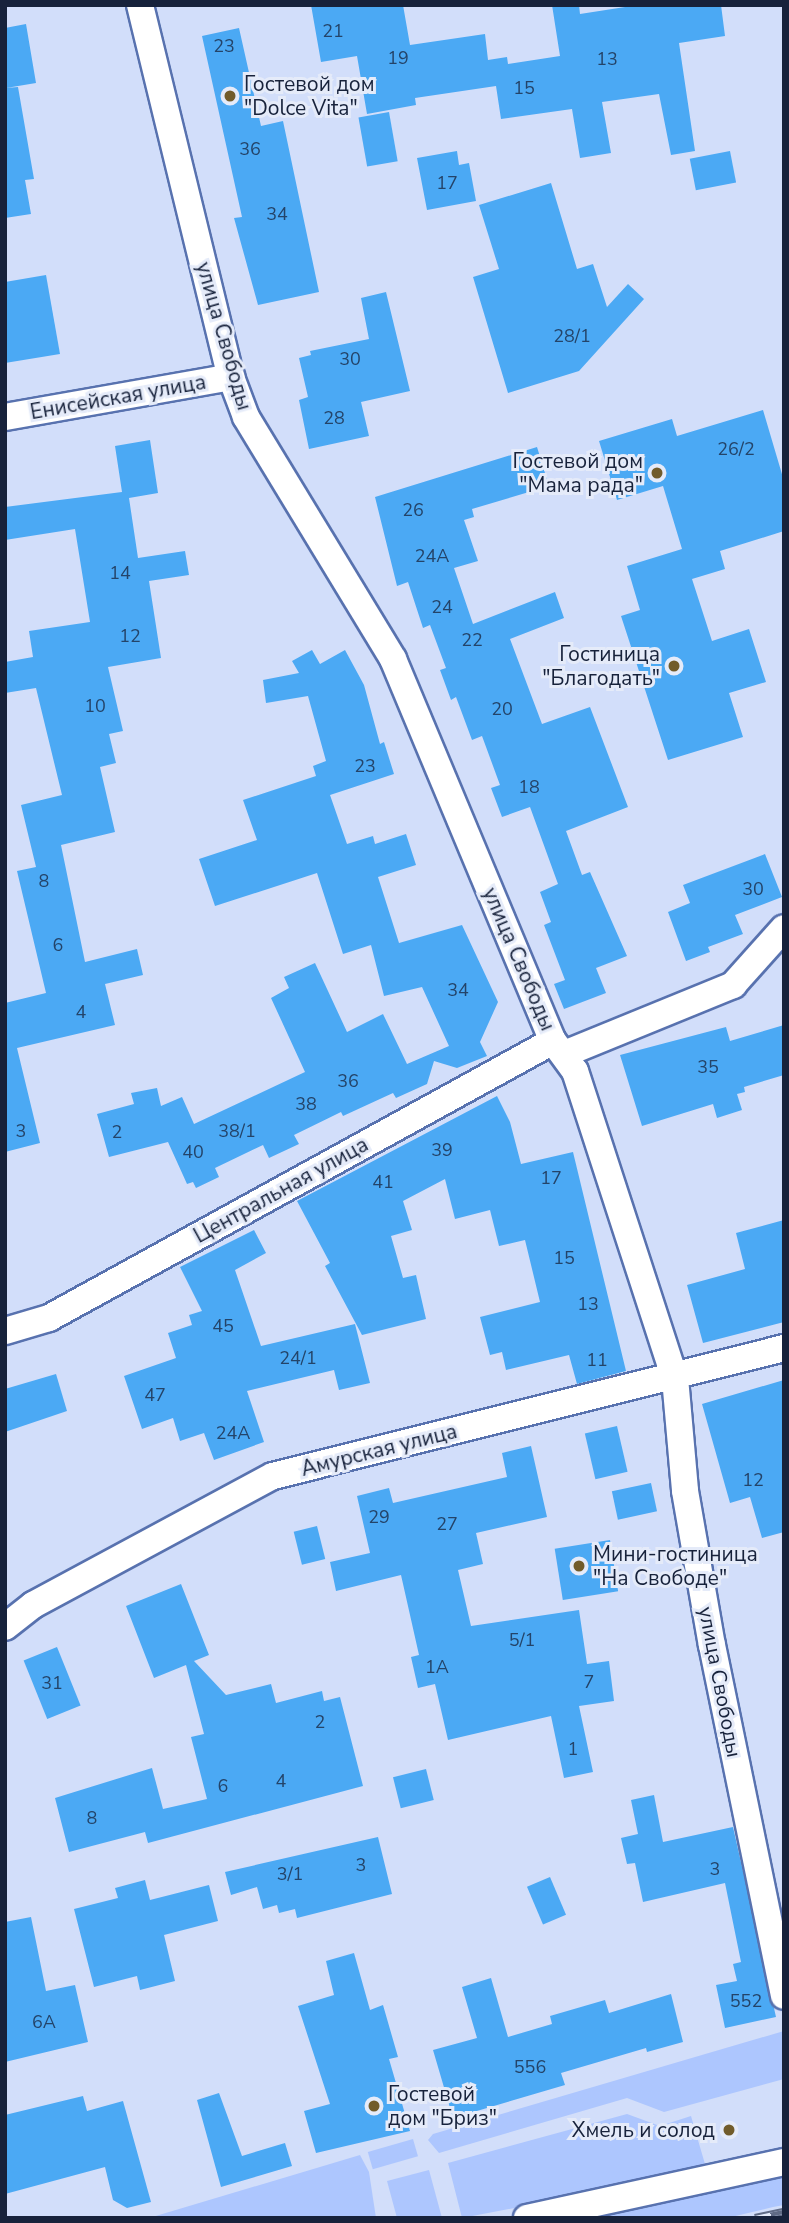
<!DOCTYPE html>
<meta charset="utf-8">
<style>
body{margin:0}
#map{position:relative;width:789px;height:2223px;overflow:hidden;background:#d2defa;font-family:"Nunito Sans",sans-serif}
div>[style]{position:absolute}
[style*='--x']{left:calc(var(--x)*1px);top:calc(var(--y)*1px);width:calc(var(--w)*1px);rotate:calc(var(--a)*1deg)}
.green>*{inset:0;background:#adc6fe;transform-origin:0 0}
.building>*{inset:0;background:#4ba9f4;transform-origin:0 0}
.roads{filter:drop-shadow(2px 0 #5872af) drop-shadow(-2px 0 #5872af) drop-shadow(0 2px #5872af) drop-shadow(0 -2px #5872af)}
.minor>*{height:26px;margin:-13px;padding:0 13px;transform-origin:13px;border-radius:13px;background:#fff}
.rail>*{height:8px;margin-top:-4px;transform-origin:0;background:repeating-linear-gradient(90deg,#e5ebf9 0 16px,#606b85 0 32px);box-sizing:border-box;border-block:2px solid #606b85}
.dots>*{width:19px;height:19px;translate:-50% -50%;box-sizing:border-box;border:4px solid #e5ebf9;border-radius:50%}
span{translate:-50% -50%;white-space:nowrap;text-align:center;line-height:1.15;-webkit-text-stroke:6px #e5ebf9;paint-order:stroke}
.number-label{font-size:18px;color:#244469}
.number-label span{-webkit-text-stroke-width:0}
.poi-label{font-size:21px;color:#17223b}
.left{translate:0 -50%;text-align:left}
.right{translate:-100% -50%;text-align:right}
.street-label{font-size:21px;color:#17223b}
.frame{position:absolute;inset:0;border:7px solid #17223b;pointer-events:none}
</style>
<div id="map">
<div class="green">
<div style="clip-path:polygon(784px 2031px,784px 2079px,664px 2112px,627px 2098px,439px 2153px,428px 2140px,433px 2134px)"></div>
<div style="clip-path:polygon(627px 2114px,660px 2126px,691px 2116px,707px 2171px,462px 2218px,448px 2163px)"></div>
<div style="left:413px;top:2139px;width:18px;height:47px;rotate:74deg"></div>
<div style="clip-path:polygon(360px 2155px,369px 2172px,376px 2218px,149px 2218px)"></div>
<div style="clip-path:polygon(429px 2170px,442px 2218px,397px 2218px,387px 2181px)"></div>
<div style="clip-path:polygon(784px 2171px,784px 2205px,773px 2207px,727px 2218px,577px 2218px)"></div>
</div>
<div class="building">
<div style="clip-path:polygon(311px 5px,403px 5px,410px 45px,485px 34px,488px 60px,507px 57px,508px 64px,560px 56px,552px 5px,579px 5px,580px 14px,638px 5px,721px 5px,725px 36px,679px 43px,695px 151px,671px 155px,659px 94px,602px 102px,611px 153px,580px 158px,572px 109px,501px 119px,496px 86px,415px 98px,416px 105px,367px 114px,357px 56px,321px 62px)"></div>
<div style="clip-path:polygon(26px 24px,36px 83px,6px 88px,18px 87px,34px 179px,25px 180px,31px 214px,5px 218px,5px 28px)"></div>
<div style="clip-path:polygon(239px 28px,261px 126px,283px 121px,319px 292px,258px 305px,234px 218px,242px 217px,202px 36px)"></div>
<div style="left:389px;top:112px;width:50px;height:31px;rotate:80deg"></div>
<div style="clip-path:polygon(457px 151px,459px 165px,469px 163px,476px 201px,427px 210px,417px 158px)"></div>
<div style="left:730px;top:151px;width:32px;height:41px;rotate:79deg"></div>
<div style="clip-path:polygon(551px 183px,577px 269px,593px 264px,607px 307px,628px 284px,644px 299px,579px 371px,508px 393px,473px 277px,499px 269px,479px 205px)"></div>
<div style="clip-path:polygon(46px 275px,60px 354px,5px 363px,5px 282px)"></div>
<div style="clip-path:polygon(386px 292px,410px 391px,361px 402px,369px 436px,309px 449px,299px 400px,308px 397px,299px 358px,311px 355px,310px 351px,369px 339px,361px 298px)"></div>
<div style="clip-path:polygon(763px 410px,784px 481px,784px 531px,720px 551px,725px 569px,692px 579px,712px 641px,749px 629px,766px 682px,729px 693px,743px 737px,668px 760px,621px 616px,640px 610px,627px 566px,682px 549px,663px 486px,617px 500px,599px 441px,672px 419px,677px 436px)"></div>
<div style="clip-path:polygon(150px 440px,158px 493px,129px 498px,138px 558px,185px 551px,189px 575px,149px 581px,161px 658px,108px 667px,123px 731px,109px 734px,116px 763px,100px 767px,115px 832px,61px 845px,85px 962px,137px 949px,143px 975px,105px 984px,115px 1025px,17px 1048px,40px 1143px,5px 1152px,5px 1003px,46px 993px,17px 871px,36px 867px,21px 805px,62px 795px,36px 688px,5px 693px,5px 662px,33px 657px,29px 631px,90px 622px,75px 529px,5px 540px,5px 507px,122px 492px,115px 446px)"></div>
<div style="clip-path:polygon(537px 447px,549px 486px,472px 509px,474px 517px,464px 520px,478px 561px,454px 568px,473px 624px,555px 592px,564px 618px,510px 639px,542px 724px,590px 707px,628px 807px,566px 831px,582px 875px,590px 872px,627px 956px,596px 968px,606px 993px,564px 1009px,554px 984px,565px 980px,544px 925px,551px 922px,540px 892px,558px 884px,530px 807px,502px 817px,491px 788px,500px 785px,482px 736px,472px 740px,456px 697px,451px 700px,440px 670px,446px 668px,430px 625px,423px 628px,408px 582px,397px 586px,375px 497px)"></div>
<div style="clip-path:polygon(312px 650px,320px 664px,345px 650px,364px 685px,380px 744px,384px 742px,394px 774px,330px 795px,347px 844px,373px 836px,375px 844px,406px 834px,416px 865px,378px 877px,399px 943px,462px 925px,498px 1002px,480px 1042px,487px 1056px,457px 1068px,434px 1061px,427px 1084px,396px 1098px,393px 1093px,343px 1116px,341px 1112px,294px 1135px,299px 1144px,269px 1158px,263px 1145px,215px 1168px,219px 1177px,196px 1188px,193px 1182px,187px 1184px,168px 1142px,109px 1157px,97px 1114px,134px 1104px,131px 1093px,157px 1088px,161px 1106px,182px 1097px,194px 1124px,305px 1072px,271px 998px,289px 988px,284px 977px,315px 963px,347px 1032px,383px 1014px,407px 1064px,449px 1046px,422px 987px,384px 996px,371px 945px,343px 954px,317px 873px,215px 906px,199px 859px,257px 840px,243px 800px,316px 776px,313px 766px,326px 761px,308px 696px,266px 703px,263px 680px,299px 673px,292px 661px)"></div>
<div style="clip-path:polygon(765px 854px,782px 897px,735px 915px,743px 934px,708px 947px,710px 952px,686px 961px,668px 912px,690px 903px,683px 885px)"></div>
<div style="clip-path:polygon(784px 1025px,784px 1075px,744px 1087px,745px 1092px,737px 1094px,742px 1110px,717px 1118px,713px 1104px,642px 1126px,620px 1055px,726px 1027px,730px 1041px)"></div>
<div style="clip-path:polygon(497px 1096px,510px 1122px,521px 1164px,573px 1152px,626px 1371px,577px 1384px,569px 1355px,506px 1370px,502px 1352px,490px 1355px,480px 1317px,540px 1302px,525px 1240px,499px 1246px,490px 1210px,455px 1219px,445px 1179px,403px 1201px,412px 1230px,391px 1236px,403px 1278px,416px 1275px,426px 1319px,362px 1335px,325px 1266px,330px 1263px,297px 1201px)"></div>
<div style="clip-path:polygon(784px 1220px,784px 1322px,703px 1343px,687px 1285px,745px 1269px,736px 1233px)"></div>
<div style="clip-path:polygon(254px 1230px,266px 1253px,235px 1270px,261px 1346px,355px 1324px,370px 1383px,339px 1390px,334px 1370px,247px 1391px,264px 1442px,214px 1460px,204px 1433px,180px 1441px,173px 1418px,142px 1429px,124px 1376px,176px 1358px,168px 1333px,192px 1325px,189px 1315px,202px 1311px,180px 1267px)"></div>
<div style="clip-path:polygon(56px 1374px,67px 1411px,5px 1432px,5px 1389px)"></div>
<div style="clip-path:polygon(784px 1380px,784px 1532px,762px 1538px,750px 1497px,730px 1503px,702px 1404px)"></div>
<div style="left:617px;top:1426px;width:47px;height:33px;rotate:77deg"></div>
<div style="clip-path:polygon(531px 1446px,547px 1517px,476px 1533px,483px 1564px,458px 1570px,471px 1626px,579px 1610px,587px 1664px,609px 1661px,614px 1701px,579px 1706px,593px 1772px,564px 1778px,551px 1716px,448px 1740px,435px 1684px,418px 1688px,411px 1657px,419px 1655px,401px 1575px,336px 1591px,330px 1562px,370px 1553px,357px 1496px,389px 1488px,393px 1503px,507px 1477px,502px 1453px)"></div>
<div style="left:651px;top:1483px;width:29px;height:40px;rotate:78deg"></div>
<div style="left:317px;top:1526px;width:34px;height:24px;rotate:76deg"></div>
<div style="left:610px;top:1540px;width:52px;height:56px;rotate:81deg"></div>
<div style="clip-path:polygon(181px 1584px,209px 1655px,194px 1661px,226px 1695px,271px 1684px,276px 1703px,322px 1691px,324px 1701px,340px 1697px,363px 1786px,148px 1843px,145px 1832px,69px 1852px,55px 1798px,152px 1768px,163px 1809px,207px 1799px,191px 1737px,204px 1734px,186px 1665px,154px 1678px,126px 1606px)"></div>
<div style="left:57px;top:1647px;width:63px;height:36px;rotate:68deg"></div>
<div style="left:426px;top:1769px;width:32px;height:34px;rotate:76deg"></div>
<div style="clip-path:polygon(654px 1795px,663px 1842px,733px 1827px,776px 2017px,725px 2028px,716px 1985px,737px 1981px,733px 1964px,741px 1962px,725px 1883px,643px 1902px,635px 1863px,627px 1864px,621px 1838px,638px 1834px,631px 1800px)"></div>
<div style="clip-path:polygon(378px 1837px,392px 1894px,297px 1918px,295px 1909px,279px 1913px,277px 1905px,263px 1909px,257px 1887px,231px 1895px,225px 1872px)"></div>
<div style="left:550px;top:1877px;width:41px;height:25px;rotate:67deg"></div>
<div style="clip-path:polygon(145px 1880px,150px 1900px,209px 1885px,218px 1921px,164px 1935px,175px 1981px,140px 1990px,137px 1976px,94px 1987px,74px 1909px,118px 1898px,115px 1888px)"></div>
<div style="clip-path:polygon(31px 1917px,46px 1991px,75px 1985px,88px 2042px,5px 2062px,5px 1922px)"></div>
<div style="clip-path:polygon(354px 1953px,370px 2010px,383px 2005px,398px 2057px,389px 2059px,410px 2131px,316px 2153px,304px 2111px,330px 2104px,298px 2006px,334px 1995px,326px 1961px)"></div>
<div style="clip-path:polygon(491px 1978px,508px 2037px,552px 2024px,550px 2016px,605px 2000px,609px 2013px,671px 1994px,683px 2042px,647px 2052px,646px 2048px,561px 2073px,565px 2085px,453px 2118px,433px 2050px,477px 2038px,462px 1987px)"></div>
<div style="clip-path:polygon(219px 2093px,242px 2156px,285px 2143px,292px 2166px,221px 2187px,197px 2100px)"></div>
<div style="clip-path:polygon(83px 2096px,87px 2111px,123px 2101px,151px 2202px,127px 2208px,113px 2200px,105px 2167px,5px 2194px,5px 2115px)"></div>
</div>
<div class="roads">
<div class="minor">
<div style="--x:140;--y:5;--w:383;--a:76.3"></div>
<div style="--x:231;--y:377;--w:43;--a:69.4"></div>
<div style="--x:246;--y:417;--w:283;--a:58.7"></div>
<div style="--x:393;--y:659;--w:414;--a:67.3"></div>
<div style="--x:553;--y:1041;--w:37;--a:54"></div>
<div style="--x:575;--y:1071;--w:323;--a:72"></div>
<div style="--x:675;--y:1378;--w:113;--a:84.9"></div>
<div style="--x:685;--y:1491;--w:156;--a:80.1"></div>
<div style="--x:712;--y:1645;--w:358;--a:78.4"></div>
<div style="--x:5;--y:417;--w:230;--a:-10"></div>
<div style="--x:564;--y:1054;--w:183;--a:-22.2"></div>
<div style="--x:733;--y:985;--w:76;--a:-48.2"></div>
<div style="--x:5;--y:1331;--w:46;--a:-16.5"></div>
<div style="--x:49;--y:1318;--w:575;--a:-28.79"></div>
<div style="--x:5;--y:1627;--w:36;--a:-38"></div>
<div style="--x:33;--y:1605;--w:272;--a:-28.3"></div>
<div style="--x:273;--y:1476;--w:527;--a:-14.06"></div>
<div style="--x:527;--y:2218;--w:263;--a:-12.3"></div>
</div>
</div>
<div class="rail">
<div style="--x:755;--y:2218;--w:30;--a:-12"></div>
</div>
<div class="dots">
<div style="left:230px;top:96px;background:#715c2b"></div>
<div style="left:657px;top:473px;background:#715c2b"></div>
<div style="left:674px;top:666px;background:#715c2b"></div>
<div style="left:579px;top:1566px;background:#715c2b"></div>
<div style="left:374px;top:2106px;background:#715c2b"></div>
<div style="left:729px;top:2130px;background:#715c2b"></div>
</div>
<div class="number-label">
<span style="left:333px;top:31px">21</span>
<span style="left:224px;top:46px">23</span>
<span style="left:398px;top:58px">19</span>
<span style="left:607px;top:59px">13</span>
<span style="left:524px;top:88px">15</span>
<span style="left:250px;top:149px">36</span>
<span style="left:447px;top:183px">17</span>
<span style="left:277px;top:214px">34</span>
<span style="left:572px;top:336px">28/1</span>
<span style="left:350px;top:359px">30</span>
<span style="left:334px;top:418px">28</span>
<span style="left:736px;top:449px">26/2</span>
<span style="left:413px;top:510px">26</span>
<span style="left:432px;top:556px">24А</span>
<span style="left:120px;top:573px">14</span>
<span style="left:442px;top:607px">24</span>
<span style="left:130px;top:636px">12</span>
<span style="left:472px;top:640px">22</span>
<span style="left:95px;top:706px">10</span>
<span style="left:502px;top:709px">20</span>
<span style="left:365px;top:766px">23</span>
<span style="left:529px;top:787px">18</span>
<span style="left:44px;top:881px">8</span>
<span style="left:753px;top:889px">30</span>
<span style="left:58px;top:945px">6</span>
<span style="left:458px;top:990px">34</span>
<span style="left:81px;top:1012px">4</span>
<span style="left:708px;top:1067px">35</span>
<span style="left:348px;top:1081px">36</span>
<span style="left:306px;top:1104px">38</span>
<span style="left:21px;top:1131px">3</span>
<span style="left:237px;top:1131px">38/1</span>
<span style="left:117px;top:1132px">2</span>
<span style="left:442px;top:1150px">39</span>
<span style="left:193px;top:1152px">40</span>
<span style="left:551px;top:1178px">17</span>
<span style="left:383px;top:1182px">41</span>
<span style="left:564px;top:1258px">15</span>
<span style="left:588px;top:1304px">13</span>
<span style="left:223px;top:1326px">45</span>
<span style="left:298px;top:1358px">24/1</span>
<span style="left:597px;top:1360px">11</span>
<span style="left:155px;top:1395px">47</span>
<span style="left:233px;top:1433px">24А</span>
<span style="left:753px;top:1480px">12</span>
<span style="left:379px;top:1517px">29</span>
<span style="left:447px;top:1524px">27</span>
<span style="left:522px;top:1640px">5/1</span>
<span style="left:437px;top:1667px">1А</span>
<span style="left:589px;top:1682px">7</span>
<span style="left:52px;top:1683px">31</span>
<span style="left:320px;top:1722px">2</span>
<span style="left:573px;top:1749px">1</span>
<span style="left:281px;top:1781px">4</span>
<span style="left:223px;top:1786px">6</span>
<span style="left:92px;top:1818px">8</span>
<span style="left:361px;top:1865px">3</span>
<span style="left:715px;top:1869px">3</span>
<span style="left:290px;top:1874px">3/1</span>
<span style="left:746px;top:2001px">552</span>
<span style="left:44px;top:2022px">6А</span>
<span style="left:530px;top:2067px">556</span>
</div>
<div class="poi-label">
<span class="left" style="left:244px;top:96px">Гостевой дом<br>"Dolce Vita"</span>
<span class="right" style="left:643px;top:473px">Гостевой дом<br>"Мама рада"</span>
<span class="right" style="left:660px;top:666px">Гостиница<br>"Благодать"</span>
<span class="left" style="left:593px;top:1566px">Мини-гостиница<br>"На Свободе"</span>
<span class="left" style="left:388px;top:2106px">Гостевой<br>дом "Бриз"</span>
<span class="right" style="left:715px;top:2130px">Хмель и солод</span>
</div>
<div class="street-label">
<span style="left:224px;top:336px;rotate:74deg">улица Свободы</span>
<span style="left:118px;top:397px;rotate:-10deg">Енисейская улица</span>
<span style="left:519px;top:959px;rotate:67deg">улица Свободы</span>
<span style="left:281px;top:1190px;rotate:-29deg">Центральная улица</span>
<span style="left:379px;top:1450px;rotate:-14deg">Амурская улица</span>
<span style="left:720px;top:1682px;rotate:79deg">улица Свободы</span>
</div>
<div class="frame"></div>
</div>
